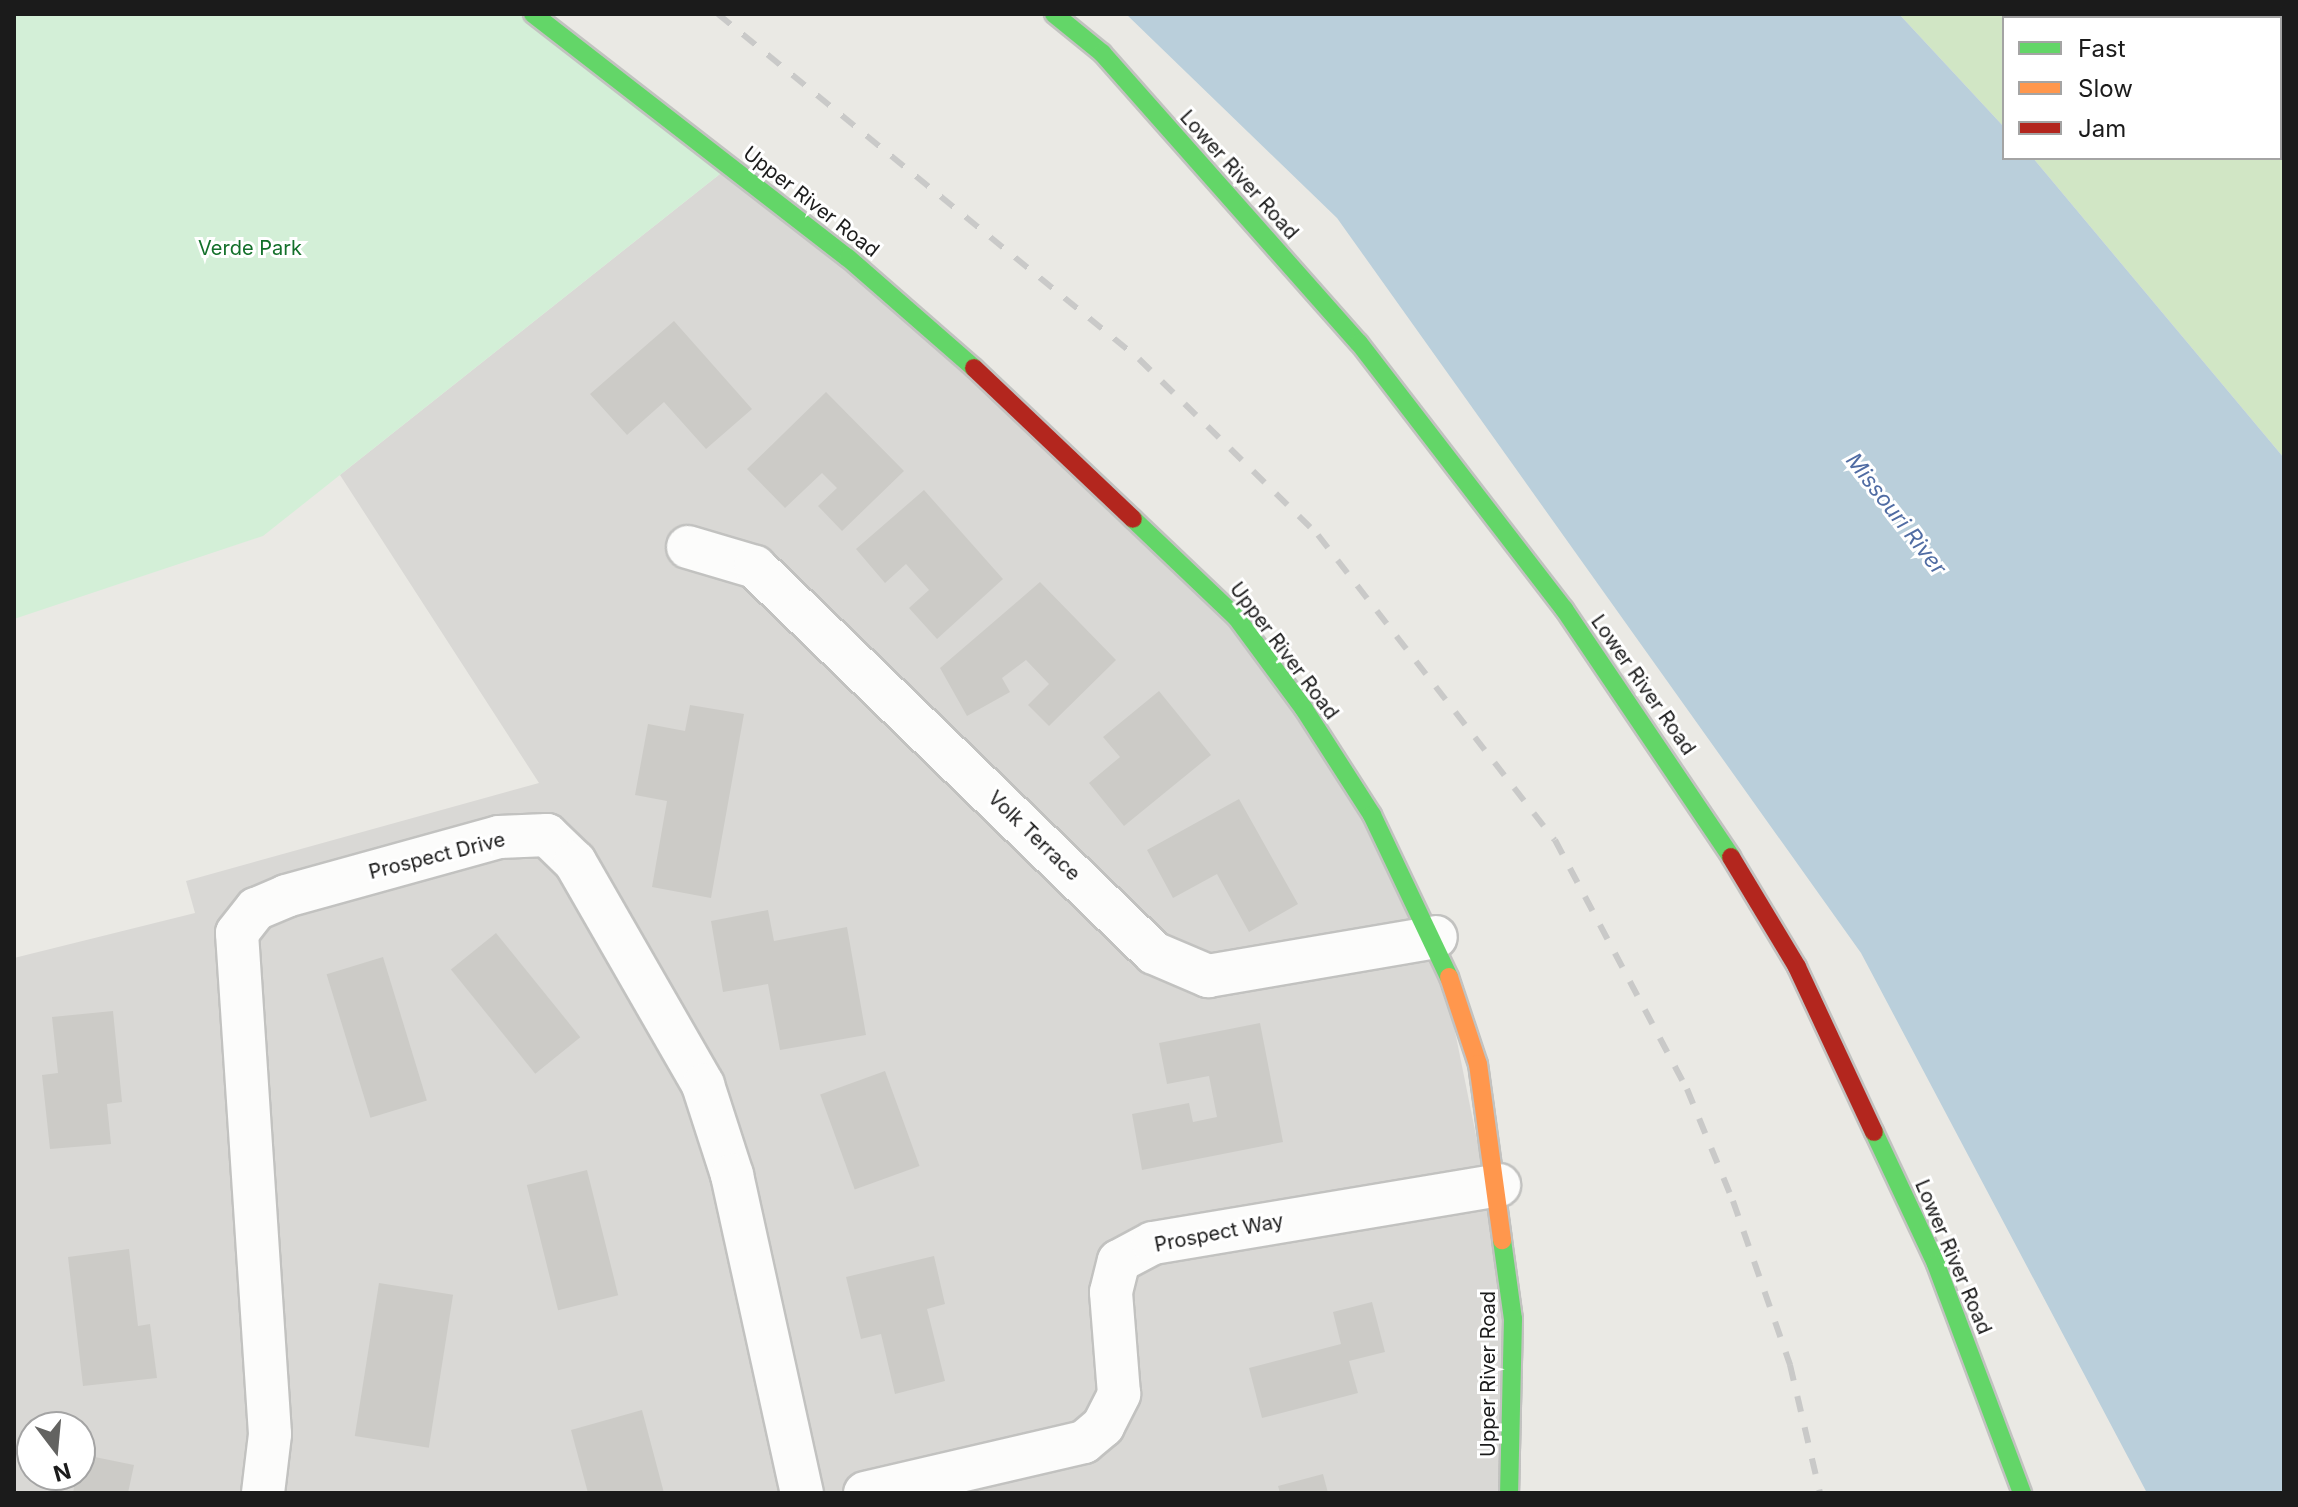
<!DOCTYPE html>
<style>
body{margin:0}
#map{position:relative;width:2298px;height:1507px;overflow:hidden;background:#eae9e4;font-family:Inter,sans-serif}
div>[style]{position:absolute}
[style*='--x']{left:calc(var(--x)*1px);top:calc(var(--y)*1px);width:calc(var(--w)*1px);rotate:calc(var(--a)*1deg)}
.residential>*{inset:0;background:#d9d8d5}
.grass>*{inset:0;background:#d1e6c5}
.park>*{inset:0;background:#d3efd7}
.water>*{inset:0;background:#bacfdb}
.building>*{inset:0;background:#cccbc7;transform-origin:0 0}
.roads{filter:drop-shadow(2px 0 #c2c2c0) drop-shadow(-2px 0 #c2c2c0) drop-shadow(0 2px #c2c2c0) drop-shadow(0 -2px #c2c2c0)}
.street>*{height:42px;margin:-21px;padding:0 21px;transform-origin:21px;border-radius:21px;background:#fcfcfb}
.fast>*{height:18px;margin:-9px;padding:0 9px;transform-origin:9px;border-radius:9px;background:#63d668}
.slow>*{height:18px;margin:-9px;padding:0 9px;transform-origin:9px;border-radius:9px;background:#ff974d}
.jam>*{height:18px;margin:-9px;padding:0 9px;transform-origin:9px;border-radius:9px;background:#b3261e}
.rail>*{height:6px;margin-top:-3px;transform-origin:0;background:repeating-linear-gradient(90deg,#c9c9c8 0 16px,transparent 0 32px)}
span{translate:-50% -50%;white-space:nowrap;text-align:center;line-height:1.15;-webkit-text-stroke:6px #fff;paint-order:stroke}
.street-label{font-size:20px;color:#1b1b1b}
.park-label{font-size:20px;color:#13702a}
.water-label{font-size:22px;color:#506ca3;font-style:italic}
.frame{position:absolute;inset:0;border:16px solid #1b1b1b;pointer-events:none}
.legend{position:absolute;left:2002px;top:16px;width:280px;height:144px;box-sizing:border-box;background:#fff;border:2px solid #a4a4a4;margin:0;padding:10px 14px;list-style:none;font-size:24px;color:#1b1b1b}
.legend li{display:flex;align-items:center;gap:16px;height:40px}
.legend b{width:40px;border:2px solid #a4a4a4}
.north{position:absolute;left:16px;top:1411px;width:80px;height:80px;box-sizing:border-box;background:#fff;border:2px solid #a4a4a4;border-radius:50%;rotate:164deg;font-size:22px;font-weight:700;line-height:32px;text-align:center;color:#1b1b1b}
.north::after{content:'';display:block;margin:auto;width:28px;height:36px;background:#636361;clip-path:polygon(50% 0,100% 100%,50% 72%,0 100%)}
</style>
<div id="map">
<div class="residential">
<div style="clip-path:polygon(evenodd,730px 166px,1236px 617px,1436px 937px,1513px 1319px,1500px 1493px,14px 1493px,14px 958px,195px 913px,186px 881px,539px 783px,340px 475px,730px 166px,32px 1427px,80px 1427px,80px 1475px,32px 1475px,32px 1427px)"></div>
</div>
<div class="grass">
<div style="clip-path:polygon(1899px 14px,2284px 14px,2284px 458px,2033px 158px,2280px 158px,2280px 18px,2004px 18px,2004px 127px)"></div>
</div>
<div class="park">
<div style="clip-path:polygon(14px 14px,533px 14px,730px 166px,263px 536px,14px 619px)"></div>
</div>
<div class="water">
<div style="clip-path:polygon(1126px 14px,1899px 14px,2004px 127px,2004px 158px,2033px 158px,2284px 458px,2284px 1493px,2147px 1493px,1861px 953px,1337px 218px)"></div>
</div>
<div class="building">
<div style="clip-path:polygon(674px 321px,752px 409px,706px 449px,664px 402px,627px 435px,590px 394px)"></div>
<div style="clip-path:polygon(826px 392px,904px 471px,842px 531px,818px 506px,837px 488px,822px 473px,785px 508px,747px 469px)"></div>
<div style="clip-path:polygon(924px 490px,1003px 579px,937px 639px,909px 608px,929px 590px,906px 564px,885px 583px,856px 549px)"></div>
<div style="clip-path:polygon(1040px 582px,1116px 660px,1049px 726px,1028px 705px,1049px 684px,1026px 660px,1002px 678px,1010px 692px,967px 716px,940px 668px)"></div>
<div style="clip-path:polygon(1159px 691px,1211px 755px,1124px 826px,1089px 783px,1120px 757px,1103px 737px)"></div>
<div style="clip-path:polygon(690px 705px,744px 714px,711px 898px,652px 887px,667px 801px,635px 795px,648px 724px,685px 731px)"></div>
<div style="clip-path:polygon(1239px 799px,1298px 904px,1249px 932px,1217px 874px,1173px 898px,1147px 850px)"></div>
<div style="clip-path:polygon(768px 910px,774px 941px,847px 927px,866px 1035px,780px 1050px,768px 984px,723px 992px,711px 921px)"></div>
<div style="left:496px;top:933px;width:134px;height:58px;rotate:51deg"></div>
<div style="left:383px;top:957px;width:150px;height:59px;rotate:73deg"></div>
<div style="clip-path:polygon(113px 1011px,122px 1102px,107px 1104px,111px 1144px,50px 1149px,42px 1075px,58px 1073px,52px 1017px)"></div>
<div style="clip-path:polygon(1260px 1023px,1283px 1142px,1142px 1170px,1132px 1114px,1189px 1103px,1193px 1122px,1217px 1117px,1209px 1076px,1167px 1084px,1159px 1043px)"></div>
<div style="left:885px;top:1071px;width:101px;height:69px;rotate:70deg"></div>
<div style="left:587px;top:1170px;width:129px;height:62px;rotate:76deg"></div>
<div style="clip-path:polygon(129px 1249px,138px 1326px,150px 1324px,157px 1378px,83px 1386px,68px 1257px)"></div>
<div style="clip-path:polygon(934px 1256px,945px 1304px,927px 1309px,945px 1381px,895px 1394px,881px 1334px,861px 1339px,846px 1277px)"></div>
<div style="left:379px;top:1283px;width:75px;height:155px;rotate:9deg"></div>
<div style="clip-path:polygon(1372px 1302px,1385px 1352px,1349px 1361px,1358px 1393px,1262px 1418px,1249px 1368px,1341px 1344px,1333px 1312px)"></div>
<div style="clip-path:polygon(642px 1410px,664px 1493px,588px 1493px,571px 1430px)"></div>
<div style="clip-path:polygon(80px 1454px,134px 1465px,128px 1493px,73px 1493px)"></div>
<div style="clip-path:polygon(1323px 1474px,1328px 1493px,1280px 1493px,1278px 1486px)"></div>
</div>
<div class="roads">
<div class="street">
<div style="--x:688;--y:547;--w:70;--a:16.6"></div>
<div style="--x:755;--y:567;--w:555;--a:44.05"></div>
<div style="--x:1154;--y:953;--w:59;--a:23.1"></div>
<div style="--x:1208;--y:976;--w:231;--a:-9.7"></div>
<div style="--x:263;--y:1493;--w:59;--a:-83.2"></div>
<div style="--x:270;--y:1434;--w:502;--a:-93.77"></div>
<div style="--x:237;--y:933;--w:31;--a:-52"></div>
<div style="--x:256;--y:909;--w:33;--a:-23"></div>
<div style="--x:286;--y:896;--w:221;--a:-15.5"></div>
<div style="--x:499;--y:837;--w:48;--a:-2.4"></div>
<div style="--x:547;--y:835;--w:39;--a:44"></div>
<div style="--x:575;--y:862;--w:257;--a:60.1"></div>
<div style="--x:703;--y:1085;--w:95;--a:72.1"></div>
<div style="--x:732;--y:1175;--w:326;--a:77.6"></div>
<div style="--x:865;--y:1493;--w:225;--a:-13.1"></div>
<div style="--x:1084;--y:1442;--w:25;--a:-40"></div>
<div style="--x:1103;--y:1426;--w:36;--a:-63"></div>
<div style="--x:1119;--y:1394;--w:102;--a:-94.5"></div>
<div style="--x:1111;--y:1292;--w:32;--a:-76"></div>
<div style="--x:1119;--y:1261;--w:38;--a:-28"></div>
<div style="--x:1153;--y:1243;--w:351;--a:-9.5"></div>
</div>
<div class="fast">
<div style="--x:533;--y:14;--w:398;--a:37.8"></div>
<div style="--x:848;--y:258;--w:167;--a:41.1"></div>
<div style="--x:1054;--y:14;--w:62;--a:39.1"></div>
<div style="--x:1102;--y:53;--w:387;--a:48.5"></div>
<div style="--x:1359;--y:343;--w:336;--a:52.4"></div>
<div style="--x:1564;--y:609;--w:299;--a:56"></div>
<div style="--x:1133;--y:519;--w:142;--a:43.6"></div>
<div style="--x:1236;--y:617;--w:114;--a:53.5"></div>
<div style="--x:1304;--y:709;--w:126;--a:57.3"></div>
<div style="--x:1372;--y:815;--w:179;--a:64.6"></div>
<div style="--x:1874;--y:1132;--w:146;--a:64.8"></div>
<div style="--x:1936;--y:1264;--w:245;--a:69.4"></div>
<div style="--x:1502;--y:1240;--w:80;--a:82.1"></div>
<div style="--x:1513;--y:1319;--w:174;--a:91.3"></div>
</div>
<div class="slow">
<div style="--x:1449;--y:977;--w:92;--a:71.6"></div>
<div style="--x:1478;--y:1064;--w:178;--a:82.2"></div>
</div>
<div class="jam">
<div style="--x:974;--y:368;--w:219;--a:43.5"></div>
<div style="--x:1731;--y:857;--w:128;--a:59"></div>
<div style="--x:1797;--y:967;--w:182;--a:65"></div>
</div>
</div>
<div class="rail">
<div style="--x:718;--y:14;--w:544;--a:39.33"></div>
<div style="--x:1139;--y:359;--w:251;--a:44.5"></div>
<div style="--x:1318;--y:535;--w:386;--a:52.2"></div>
<div style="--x:1555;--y:840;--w:282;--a:62.1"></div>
<div style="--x:1687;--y:1089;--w:121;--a:67.7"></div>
<div style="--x:1733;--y:1201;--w:174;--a:70.8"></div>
<div style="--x:1790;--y:1365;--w:131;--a:76.8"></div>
</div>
<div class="street-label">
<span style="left:1239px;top:175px;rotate:48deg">Lower River Road</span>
<span style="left:811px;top:202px;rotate:38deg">Upper River Road</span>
<span style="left:1284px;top:651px;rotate:53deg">Upper River Road</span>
<span style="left:1643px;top:685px;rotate:55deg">Lower River Road</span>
<span style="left:1034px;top:836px;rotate:44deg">Volk Terrace</span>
<span style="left:437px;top:856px;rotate:-14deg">Prospect Drive</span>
<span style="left:1219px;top:1233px;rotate:-11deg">Prospect Way</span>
<span style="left:1953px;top:1257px;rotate:67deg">Lower River Road</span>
<span style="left:1488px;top:1374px;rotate:-90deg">Upper River Road</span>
</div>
<div class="park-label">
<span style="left:250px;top:248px">Verde Park</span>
</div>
<div class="water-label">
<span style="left:1896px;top:514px;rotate:52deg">Missouri River</span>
</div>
<div class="frame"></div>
<ul class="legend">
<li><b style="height:10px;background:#63d668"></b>Fast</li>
<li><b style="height:10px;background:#ff974d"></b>Slow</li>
<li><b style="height:10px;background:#b3261e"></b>Jam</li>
</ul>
<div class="north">N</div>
</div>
